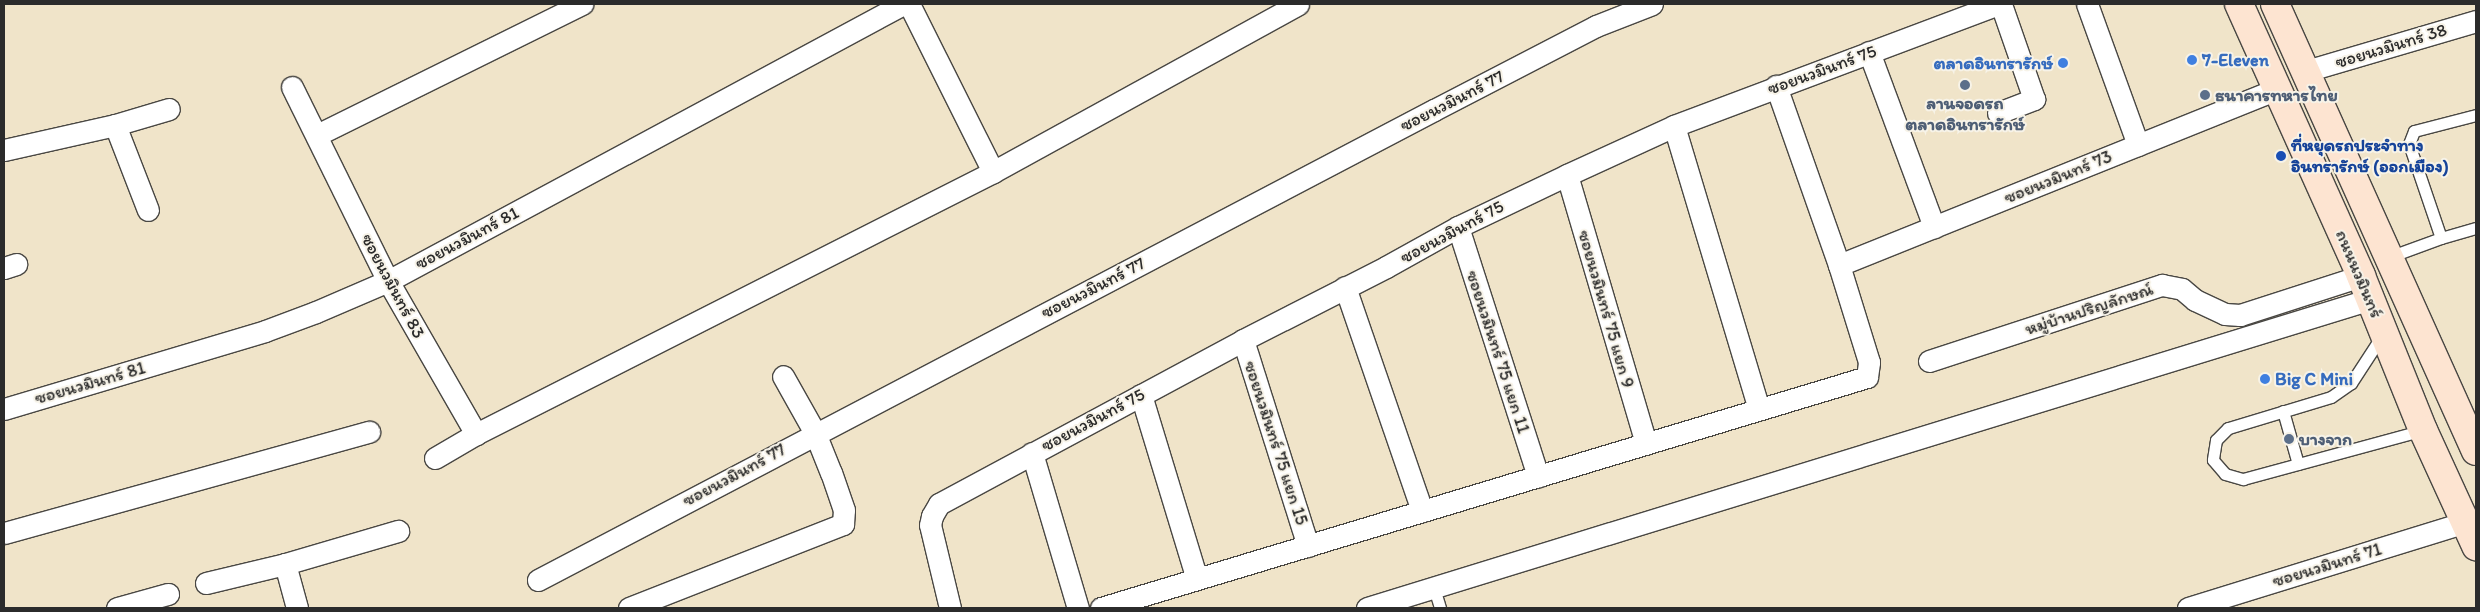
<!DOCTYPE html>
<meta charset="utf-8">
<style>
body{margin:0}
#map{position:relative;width:2480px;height:612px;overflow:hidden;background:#f0e4c9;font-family:Itim,"Playpen Sans Thai",sans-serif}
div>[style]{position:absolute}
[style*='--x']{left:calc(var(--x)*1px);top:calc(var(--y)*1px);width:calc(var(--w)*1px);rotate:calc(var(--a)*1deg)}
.roads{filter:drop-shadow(1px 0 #494743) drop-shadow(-1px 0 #494743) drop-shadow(0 1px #494743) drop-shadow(0 -1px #494743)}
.lane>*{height:11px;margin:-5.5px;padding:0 5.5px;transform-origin:5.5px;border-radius:5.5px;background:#fff}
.street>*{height:21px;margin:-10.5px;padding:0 10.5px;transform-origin:10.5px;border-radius:10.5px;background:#fff}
.secondary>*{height:28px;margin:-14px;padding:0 14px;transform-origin:14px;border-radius:14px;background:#fde4d1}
.dots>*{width:14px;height:14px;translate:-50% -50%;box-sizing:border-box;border:2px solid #f7f3e8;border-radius:50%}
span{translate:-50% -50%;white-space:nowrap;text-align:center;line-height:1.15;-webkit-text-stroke:4px #f7f3e8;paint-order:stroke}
.street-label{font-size:18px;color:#2b2b2b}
.shop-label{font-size:18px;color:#366cbe;font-weight:700}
.left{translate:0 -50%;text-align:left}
.right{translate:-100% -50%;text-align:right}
.service-label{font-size:18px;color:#4e5e75;font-weight:700}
.transit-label{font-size:18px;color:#164399;font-weight:700}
.frame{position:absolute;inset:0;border:5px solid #2b2b2b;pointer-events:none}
</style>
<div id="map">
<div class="roads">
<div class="lane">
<div style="--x:2476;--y:115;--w:64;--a:165.5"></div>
<div style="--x:2414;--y:131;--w:14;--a:111"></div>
<div style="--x:2409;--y:144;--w:99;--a:71.2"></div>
<div style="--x:2441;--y:238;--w:36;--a:-16"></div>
<div style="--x:2389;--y:257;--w:55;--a:-20.1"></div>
<div style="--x:2383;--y:334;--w:59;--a:123.1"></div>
<div style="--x:2351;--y:383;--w:24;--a:145"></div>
<div style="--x:2331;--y:397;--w:108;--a:163.2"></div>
<div style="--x:2228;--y:428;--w:17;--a:135"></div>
<div style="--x:2216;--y:440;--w:20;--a:99"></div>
<div style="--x:2213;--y:460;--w:18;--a:49"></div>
<div style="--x:2225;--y:474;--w:19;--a:16"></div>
<div style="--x:2243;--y:479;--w:187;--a:-15.2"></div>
<div style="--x:2283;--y:411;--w:55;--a:74.2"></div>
<div style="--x:1434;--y:588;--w:21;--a:73"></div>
</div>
<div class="street">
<div style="--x:909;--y:4;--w:188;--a:63.4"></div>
<div style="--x:2087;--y:4;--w:150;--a:70.1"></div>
<div style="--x:1869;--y:52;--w:187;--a:69.6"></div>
<div style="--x:2306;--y:71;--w:177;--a:-16.4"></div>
<div style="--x:292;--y:87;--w:216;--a:63.7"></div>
<div style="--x:388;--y:281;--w:177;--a:60.1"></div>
<div style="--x:1998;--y:113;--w:39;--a:-21"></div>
<div style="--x:2034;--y:99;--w:101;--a:-109.2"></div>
<div style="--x:115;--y:125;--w:56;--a:-16.5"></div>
<div style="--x:1674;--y:126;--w:296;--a:73.3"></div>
<div style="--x:317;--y:135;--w:296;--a:-26.3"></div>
<div style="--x:4;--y:150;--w:114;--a:-12.7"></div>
<div style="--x:115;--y:125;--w:91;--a:68.8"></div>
<div style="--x:1567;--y:175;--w:280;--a:73.6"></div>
<div style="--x:1458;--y:227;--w:262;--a:72.2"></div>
<div style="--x:1839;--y:265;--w:471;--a:-21.9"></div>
<div style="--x:4;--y:268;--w:13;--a:-18"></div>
<div style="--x:1345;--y:287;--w:237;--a:71"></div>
<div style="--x:1243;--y:340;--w:216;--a:72.5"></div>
<div style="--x:1929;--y:361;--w:245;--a:-18.1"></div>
<div style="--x:2162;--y:285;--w:20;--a:11"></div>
<div style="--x:2182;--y:289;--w:17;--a:40"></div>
<div style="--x:2195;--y:300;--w:33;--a:25"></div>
<div style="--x:2225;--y:314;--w:15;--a:4"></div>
<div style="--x:2240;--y:315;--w:127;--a:-17.9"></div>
<div style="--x:1141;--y:395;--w:192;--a:73.1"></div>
<div style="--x:4;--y:409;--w:272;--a:-16.6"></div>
<div style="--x:265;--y:331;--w:54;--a:-20.4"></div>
<div style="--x:316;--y:312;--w:78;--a:-23.3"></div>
<div style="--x:388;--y:281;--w:585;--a:-28.27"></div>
<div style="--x:1032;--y:453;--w:162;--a:73.5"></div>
<div style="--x:435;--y:458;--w:48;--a:-30.3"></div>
<div style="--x:476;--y:434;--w:580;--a:-26.87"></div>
<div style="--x:993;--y:172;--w:348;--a:-28.8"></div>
<div style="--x:4;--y:533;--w:379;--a:-15.5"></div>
<div style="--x:285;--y:564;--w:46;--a:74.7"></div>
<div style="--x:538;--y:580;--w:1012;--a:-27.68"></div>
<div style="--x:1434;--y:110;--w:182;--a:-27.4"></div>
<div style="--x:1596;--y:26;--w:60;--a:-21.4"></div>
<div style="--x:206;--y:583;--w:81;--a:-13.5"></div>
<div style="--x:285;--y:564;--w:118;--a:-16.3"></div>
<div style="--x:117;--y:608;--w:53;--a:-15.4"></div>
<div style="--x:629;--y:608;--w:230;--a:-21.4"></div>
<div style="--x:843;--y:524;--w:14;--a:-86"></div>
<div style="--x:844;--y:510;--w:39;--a:-109"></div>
<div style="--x:831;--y:473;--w:43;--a:-111.8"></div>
<div style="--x:815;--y:433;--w:65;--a:-119.3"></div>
<div style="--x:950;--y:608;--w:85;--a:-103.5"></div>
<div style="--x:930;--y:525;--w:9;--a:-77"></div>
<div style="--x:932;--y:516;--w:14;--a:-60"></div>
<div style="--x:939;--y:504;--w:345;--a:-28.3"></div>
<div style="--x:1243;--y:340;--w:161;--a:-27"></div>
<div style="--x:1386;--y:267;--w:82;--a:-29.1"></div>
<div style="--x:1458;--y:227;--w:121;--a:-25.5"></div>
<div style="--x:1567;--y:175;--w:118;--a:-24.6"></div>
<div style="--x:1674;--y:126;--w:347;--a:-20.6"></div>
<div style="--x:1101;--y:608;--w:800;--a:-16.78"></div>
<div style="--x:1867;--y:377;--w:15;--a:-82"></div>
<div style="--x:1869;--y:362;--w:102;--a:-107.2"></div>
<div style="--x:1839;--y:265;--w:190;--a:-109.4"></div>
<div style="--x:1367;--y:608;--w:1050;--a:-17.11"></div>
<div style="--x:2188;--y:608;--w:290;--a:-17.2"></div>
</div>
<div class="secondary">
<div style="--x:2239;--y:4;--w:298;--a:65.8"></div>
<div style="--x:2361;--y:276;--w:166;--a:68.1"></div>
<div style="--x:2423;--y:430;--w:128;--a:65.4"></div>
<div style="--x:2275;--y:4;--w:490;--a:65.8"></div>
</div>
</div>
<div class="dots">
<div style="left:2192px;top:60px;background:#3f7fe0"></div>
<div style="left:2063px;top:63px;background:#3f7fe0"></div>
<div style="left:1965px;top:85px;background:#5c6f8a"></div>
<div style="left:2205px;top:95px;background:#5c6f8a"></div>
<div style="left:2281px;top:156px;background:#1a4fb4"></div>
<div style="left:2265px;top:379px;background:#3f7fe0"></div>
<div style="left:2289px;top:439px;background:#5c6f8a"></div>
</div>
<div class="street-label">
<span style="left:2391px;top:46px;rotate:-17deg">ซอยนวมินทร์ 38</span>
<span style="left:1822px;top:70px;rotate:-20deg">ซอยนวมินทร์ 75</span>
<span style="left:1452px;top:101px;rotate:-27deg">ซอยนวมินทร์ 77</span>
<span style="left:2058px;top:177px;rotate:-22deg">ซอยนวมินทร์ 73</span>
<span style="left:1452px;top:232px;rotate:-28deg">ซอยนวมินทร์ 75</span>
<span style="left:467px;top:238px;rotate:-28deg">ซอยนวมินทร์ 81</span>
<span style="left:2359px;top:274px;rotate:67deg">ถนนนวมินทร์</span>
<span style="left:393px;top:286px;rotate:62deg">ซอยนวมินทร์ 83</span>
<span style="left:1093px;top:288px;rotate:-27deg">ซอยนวมินทร์ 77</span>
<span style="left:1606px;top:309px;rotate:74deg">ซอยนวมินทร์ 75 แยก 9</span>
<span style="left:2089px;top:309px;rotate:-18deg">หมู่บ้านปริญลักษณ์</span>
<span style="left:1498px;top:352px;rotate:72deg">ซอยนวมินทร์ 75 แยก 11</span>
<span style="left:90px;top:383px;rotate:-16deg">ซอยนวมินทร์ 81</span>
<span style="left:1093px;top:420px;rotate:-28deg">ซอยนวมินทร์ 75</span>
<span style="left:1276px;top:443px;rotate:72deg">ซอยนวมินทร์ 75 แยก 15</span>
<span style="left:734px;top:475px;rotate:-28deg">ซอยนวมินทร์ 77</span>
<span style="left:2327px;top:565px;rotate:-17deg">ซอยนวมินทร์ 71</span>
</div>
<div class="shop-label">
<span class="left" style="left:2202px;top:60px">7-Eleven</span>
<span class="right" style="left:2053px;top:63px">ตลาดอินทรารักษ์</span>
<span class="left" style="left:2275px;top:379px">Big C Mini</span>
</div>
<div class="service-label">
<span class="left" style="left:2215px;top:95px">ธนาคารทหารไทย</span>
<span style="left:1965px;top:114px">ลานจอดรถ<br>ตลาดอินทรารักษ์</span>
<span class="left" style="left:2299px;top:439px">บางจาก</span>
</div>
<div class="transit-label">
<span class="left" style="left:2291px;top:156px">ที่หยุดรถประจำทาง<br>อินทรารักษ์ (ออกเมือง)</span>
</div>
<div class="frame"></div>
</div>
